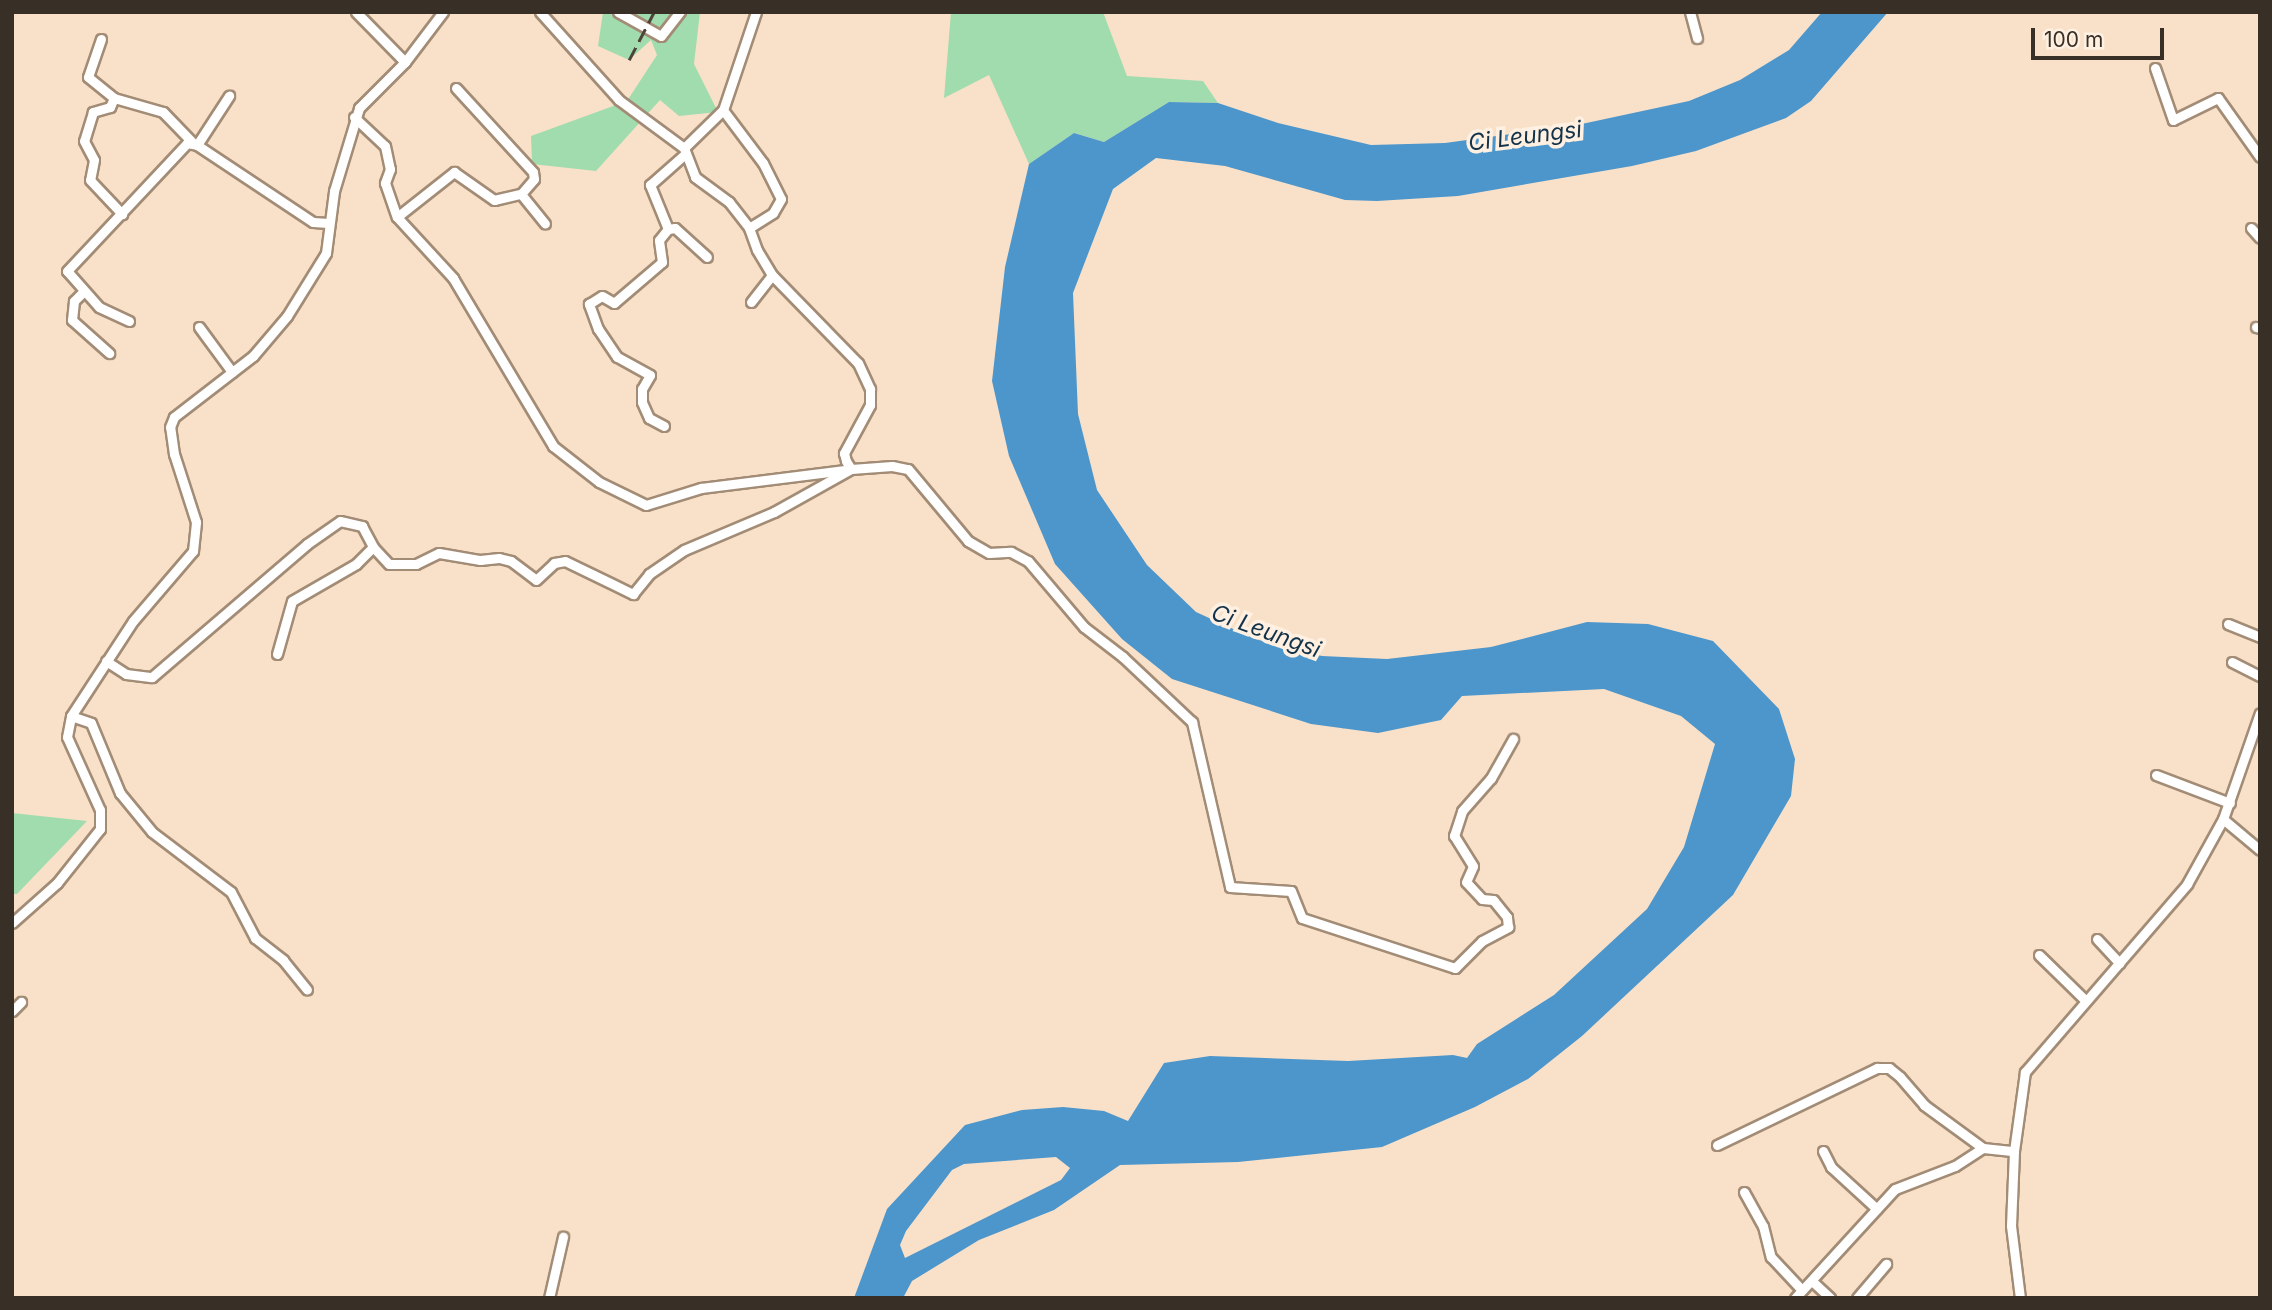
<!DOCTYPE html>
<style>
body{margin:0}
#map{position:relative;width:2272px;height:1310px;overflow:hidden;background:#f9e1c9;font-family:Inter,sans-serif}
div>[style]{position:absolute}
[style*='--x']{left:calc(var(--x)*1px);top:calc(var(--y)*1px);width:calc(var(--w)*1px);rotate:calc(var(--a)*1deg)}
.green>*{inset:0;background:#a0dcae}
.water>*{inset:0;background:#4c96cc}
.roads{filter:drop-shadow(2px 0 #a38c76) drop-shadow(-2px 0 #a38c76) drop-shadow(0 2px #a38c76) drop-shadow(0 -2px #a38c76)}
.minor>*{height:9px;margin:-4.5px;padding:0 4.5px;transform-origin:4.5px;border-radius:4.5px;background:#fff}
.rail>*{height:2.5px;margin-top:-1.25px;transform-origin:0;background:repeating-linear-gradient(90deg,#4e4338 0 14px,transparent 0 21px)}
span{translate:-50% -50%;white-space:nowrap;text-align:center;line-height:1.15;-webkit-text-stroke:7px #fff0e1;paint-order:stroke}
.water-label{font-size:23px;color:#13334a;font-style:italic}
.frame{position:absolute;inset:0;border:14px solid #382f26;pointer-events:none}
.scale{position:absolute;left:2031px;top:28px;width:133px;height:32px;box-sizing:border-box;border:4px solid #382f26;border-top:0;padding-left:9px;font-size:21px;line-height:24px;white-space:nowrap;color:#382f26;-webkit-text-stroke:5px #fff0e1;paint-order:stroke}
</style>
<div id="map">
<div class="green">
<div style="clip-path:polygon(603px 12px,700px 12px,694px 64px,718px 112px,679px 116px,660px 100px,596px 171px,532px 164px,531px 136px,627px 101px,657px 55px,651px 40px,629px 60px,598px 46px)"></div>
<div style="clip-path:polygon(951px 12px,1103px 12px,1127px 76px,1203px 81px,1218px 103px,1169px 102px,1104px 142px,1074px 133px,1029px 164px,989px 75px,944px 98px)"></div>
<div style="clip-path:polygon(12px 813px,87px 821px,17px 894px,12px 894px)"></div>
</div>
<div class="water">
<div style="clip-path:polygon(evenodd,1822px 12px,1888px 12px,1811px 101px,1786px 118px,1696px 151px,1632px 166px,1458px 196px,1377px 201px,1345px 200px,1225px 166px,1156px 158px,1113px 189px,1073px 293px,1078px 414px,1097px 490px,1147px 565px,1196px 612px,1255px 639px,1322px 656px,1387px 659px,1491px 647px,1587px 622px,1648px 624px,1713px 641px,1779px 709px,1795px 759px,1791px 796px,1733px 895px,1582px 1036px,1528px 1079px,1475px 1107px,1382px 1147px,1238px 1162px,1120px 1165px,1054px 1210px,979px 1240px,912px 1281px,903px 1298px,854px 1298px,887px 1209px,965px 1125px,1022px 1110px,1063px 1107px,1104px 1111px,1128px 1121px,1164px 1063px,1210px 1056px,1348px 1061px,1453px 1055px,1467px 1058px,1477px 1044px,1554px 995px,1647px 909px,1684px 847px,1715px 744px,1681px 716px,1604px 689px,1462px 696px,1441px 720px,1378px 733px,1311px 724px,1172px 679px,1122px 639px,1055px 564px,1009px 456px,992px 381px,1005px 267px,1029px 164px,1074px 133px,1104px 142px,1169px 102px,1218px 103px,1278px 123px,1371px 145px,1445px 143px,1577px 125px,1689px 101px,1740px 80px,1789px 50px,1822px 12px,1056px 1157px,1070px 1168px,1061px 1180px,905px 1258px,900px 1245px,906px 1231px,952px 1170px,964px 1164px,1056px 1157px)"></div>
</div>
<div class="roads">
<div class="minor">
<div style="--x:356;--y:12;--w:70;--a:45.6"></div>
<div style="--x:540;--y:12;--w:118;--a:48.1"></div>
<div style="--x:619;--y:100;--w:81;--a:36.4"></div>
<div style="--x:684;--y:148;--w:31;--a:69"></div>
<div style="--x:695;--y:177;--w:42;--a:36.3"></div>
<div style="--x:729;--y:202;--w:33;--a:52"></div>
<div style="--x:618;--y:12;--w:49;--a:29.2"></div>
<div style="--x:661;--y:36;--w:31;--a:-52"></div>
<div style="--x:756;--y:12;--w:103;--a:108.6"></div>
<div style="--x:723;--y:110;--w:66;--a:53"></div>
<div style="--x:763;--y:163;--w:40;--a:63.4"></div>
<div style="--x:781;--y:199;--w:16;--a:120"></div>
<div style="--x:773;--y:213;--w:28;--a:148"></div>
<div style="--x:749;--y:228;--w:23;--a:70"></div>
<div style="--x:757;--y:250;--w:29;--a:59"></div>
<div style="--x:772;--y:275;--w:123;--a:45.7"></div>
<div style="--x:858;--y:363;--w:29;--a:65"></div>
<div style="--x:870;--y:389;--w:16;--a:90"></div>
<div style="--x:870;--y:405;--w:55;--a:118.4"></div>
<div style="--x:844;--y:453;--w:8;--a:76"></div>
<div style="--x:846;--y:461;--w:9;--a:58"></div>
<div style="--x:851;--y:469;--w:41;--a:-4.2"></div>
<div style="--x:892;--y:466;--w:16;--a:11"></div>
<div style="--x:908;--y:469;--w:94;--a:50.2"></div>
<div style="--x:968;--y:541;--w:24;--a:30"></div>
<div style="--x:989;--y:553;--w:22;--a:-3"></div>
<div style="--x:1011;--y:552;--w:19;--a:28"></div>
<div style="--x:1028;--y:561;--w:87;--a:49.7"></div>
<div style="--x:1084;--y:627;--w:49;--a:37.6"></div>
<div style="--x:1123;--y:657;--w:95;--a:43.3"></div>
<div style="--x:1192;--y:722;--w:169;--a:77"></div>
<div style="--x:1230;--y:887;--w:61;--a:3.8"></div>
<div style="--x:1291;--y:891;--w:29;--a:68"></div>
<div style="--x:1302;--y:918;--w:161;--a:18.1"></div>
<div style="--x:1455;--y:968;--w:38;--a:-45"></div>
<div style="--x:1482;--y:941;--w:30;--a:-28"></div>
<div style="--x:1508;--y:927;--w:10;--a:-96"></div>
<div style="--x:1507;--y:917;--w:22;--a:-129"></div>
<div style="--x:1493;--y:900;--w:11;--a:-175"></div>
<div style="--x:1482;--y:899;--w:23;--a:-133"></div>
<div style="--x:1466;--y:882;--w:17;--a:-66"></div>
<div style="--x:1473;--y:866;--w:36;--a:-122"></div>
<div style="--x:1454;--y:836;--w:26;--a:-72"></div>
<div style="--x:1462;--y:811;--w:44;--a:-48.7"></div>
<div style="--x:1491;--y:778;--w:45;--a:-60.6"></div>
<div style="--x:1690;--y:12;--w:27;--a:75"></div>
<div style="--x:101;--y:39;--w:40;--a:108.9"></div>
<div style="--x:88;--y:77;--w:33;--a:39"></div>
<div style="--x:114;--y:98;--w:10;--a:114"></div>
<div style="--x:110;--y:107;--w:18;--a:164"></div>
<div style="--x:93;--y:112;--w:30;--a:107"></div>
<div style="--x:84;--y:141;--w:21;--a:62"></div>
<div style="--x:94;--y:160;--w:20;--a:101"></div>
<div style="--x:90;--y:180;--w:47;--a:46.7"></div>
<div style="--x:2155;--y:68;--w:55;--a:70.9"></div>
<div style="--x:2173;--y:120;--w:50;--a:-26.1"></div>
<div style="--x:2218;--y:98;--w:72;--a:54.6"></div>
<div style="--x:456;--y:88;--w:114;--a:47.5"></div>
<div style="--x:533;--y:172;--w:7;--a:82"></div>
<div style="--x:534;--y:179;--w:20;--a:131"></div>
<div style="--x:114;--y:98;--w:51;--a:15.9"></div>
<div style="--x:163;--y:112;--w:43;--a:45.9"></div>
<div style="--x:354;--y:117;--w:42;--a:43.1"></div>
<div style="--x:385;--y:146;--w:24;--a:78"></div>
<div style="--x:390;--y:169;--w:15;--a:110"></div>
<div style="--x:385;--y:183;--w:36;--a:71"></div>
<div style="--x:397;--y:217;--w:83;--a:47.4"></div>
<div style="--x:453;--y:278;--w:196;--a:59.2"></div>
<div style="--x:553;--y:446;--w:58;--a:38"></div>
<div style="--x:599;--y:482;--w:52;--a:26.1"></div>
<div style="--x:646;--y:505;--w:58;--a:-17.2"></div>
<div style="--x:701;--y:488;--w:145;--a:-7.1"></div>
<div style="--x:197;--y:145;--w:59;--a:-56.9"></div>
<div style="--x:684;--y:148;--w:54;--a:-44.3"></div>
<div style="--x:397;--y:217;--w:73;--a:-38.3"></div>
<div style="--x:454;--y:172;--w:49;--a:35"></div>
<div style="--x:494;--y:200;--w:28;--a:-13"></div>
<div style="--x:521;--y:194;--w:38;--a:51"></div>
<div style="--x:2251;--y:228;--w:13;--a:48"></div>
<div style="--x:668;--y:229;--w:7;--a:-8"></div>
<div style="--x:675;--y:228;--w:43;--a:42.2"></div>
<div style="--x:83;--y:292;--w:13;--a:135"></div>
<div style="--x:74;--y:301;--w:19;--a:96"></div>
<div style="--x:72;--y:320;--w:50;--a:41.7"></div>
<div style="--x:751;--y:302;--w:34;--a:-52"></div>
<div style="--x:129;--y:321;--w:33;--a:-155"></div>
<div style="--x:99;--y:307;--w:48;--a:-131.6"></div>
<div style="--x:67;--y:271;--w:175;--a:-46.8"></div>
<div style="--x:187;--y:143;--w:10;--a:11"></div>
<div style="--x:197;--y:145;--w:139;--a:33.6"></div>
<div style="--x:313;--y:222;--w:15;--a:4"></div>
<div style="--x:199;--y:327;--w:56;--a:53.7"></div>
<div style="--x:2256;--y:327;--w:4;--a:14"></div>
<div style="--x:664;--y:426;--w:17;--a:-152"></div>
<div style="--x:649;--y:418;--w:17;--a:-114"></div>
<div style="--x:642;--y:402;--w:13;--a:-90"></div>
<div style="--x:642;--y:389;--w:16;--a:-60"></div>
<div style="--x:650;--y:375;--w:38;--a:-151"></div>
<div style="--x:617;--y:357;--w:34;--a:-124"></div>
<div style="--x:598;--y:329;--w:27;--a:-110"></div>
<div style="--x:589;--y:304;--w:15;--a:-32"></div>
<div style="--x:602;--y:296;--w:14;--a:30"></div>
<div style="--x:614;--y:303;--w:63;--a:-40.5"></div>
<div style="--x:662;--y:262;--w:22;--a:-98"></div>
<div style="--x:659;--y:240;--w:14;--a:-51"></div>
<div style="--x:668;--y:229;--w:48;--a:-112.2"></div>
<div style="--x:650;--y:185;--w:45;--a:-41.4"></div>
<div style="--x:2228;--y:624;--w:35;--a:22"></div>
<div style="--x:277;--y:654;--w:55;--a:-74.2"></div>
<div style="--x:292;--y:601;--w:74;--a:-30"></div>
<div style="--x:356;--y:564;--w:24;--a:-45"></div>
<div style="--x:106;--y:661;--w:24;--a:33"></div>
<div style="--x:126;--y:674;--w:26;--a:7"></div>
<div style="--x:152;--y:677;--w:204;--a:-40.6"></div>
<div style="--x:307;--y:544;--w:40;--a:-34.9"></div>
<div style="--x:340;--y:521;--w:23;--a:13"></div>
<div style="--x:362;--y:526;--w:24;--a:62"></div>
<div style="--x:373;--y:547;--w:23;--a:47"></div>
<div style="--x:389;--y:564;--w:27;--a:0"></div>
<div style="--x:416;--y:564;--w:25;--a:-26"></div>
<div style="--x:439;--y:553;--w:42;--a:9.7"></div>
<div style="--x:480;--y:560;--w:19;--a:-6"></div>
<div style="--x:499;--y:558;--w:12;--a:14"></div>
<div style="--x:511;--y:561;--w:31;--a:37"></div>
<div style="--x:536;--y:580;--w:25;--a:-43"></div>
<div style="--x:554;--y:563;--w:11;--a:-10"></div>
<div style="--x:565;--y:561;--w:76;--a:25.9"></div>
<div style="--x:633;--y:594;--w:26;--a:-51"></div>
<div style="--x:649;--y:574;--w:42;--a:-34.4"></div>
<div style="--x:684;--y:550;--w:98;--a:-22.9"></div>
<div style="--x:774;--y:512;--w:88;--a:-29.2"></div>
<div style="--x:2232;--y:662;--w:31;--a:27"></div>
<div style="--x:71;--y:716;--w:21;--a:19"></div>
<div style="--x:91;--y:723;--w:76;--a:67.5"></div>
<div style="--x:120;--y:793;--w:50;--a:50.6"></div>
<div style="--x:152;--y:832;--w:99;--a:37.2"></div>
<div style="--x:231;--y:892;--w:52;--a:62.4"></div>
<div style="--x:255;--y:938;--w:36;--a:38"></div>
<div style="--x:283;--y:960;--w:38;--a:51"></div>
<div style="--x:2156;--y:775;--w:79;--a:20.7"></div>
<div style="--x:2223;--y:819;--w:48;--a:40"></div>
<div style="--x:12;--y:923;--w:60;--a:-41.6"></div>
<div style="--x:57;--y:883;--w:69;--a:-51.5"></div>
<div style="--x:100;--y:829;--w:19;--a:-90"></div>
<div style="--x:100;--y:810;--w:80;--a:-114.3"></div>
<div style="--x:67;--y:737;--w:21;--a:-79"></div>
<div style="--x:71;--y:716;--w:113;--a:-56.9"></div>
<div style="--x:133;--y:621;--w:92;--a:-49.4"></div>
<div style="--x:193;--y:551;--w:29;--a:-84"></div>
<div style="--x:196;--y:522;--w:71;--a:-107.9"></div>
<div style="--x:174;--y:454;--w:27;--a:-98"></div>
<div style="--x:170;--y:427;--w:11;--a:-68"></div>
<div style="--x:174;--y:417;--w:100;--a:-37.7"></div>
<div style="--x:253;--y:356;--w:52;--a:-49.6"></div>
<div style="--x:287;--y:316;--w:74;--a:-58.2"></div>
<div style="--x:326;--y:253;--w:63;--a:-82.6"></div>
<div style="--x:334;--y:191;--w:87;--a:-73.2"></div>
<div style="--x:359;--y:108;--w:65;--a:-45"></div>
<div style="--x:405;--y:62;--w:63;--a:-52.8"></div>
<div style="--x:2097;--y:939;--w:33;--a:47"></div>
<div style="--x:2039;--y:955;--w:64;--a:44.4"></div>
<div style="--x:12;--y:1011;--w:13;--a:-45"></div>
<div style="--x:1717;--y:1145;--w:178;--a:-25.7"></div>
<div style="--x:1877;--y:1068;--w:12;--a:0"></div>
<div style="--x:1889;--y:1068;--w:14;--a:39"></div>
<div style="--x:1900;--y:1077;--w:37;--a:49"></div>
<div style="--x:1924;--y:1105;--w:73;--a:36.1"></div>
<div style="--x:1983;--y:1148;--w:31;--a:6"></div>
<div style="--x:1823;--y:1151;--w:18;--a:63"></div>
<div style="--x:1831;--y:1167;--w:62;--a:42.4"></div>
<div style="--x:1744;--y:1192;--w:39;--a:61"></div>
<div style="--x:1763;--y:1226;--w:32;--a:76"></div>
<div style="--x:1771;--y:1257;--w:45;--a:46.8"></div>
<div style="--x:1812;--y:1281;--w:25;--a:43"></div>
<div style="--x:549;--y:1298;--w:63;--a:-77.1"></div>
<div style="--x:1795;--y:1298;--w:148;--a:-47.5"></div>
<div style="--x:1895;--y:1189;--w:64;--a:-21"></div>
<div style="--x:1955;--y:1166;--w:33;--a:-33"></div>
<div style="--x:1857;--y:1298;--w:45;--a:-49.5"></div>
<div style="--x:2020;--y:1298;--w:73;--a:-97.1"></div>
<div style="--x:2011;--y:1226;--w:75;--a:-87.7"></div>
<div style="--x:2014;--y:1151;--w:80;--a:-82.1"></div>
<div style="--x:2025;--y:1072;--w:248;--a:-49.2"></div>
<div style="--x:2187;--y:884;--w:74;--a:-61"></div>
<div style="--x:2223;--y:819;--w:112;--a:-70.8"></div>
</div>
</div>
<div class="rail">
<div style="--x:629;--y:60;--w:54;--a:-62.5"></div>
</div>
<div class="water-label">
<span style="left:1525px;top:136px;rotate:-7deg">Ci Leungsi</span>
<span style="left:1266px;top:631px;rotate:20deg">Ci Leungsi</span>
</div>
<div class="frame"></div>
<div class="scale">100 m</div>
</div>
